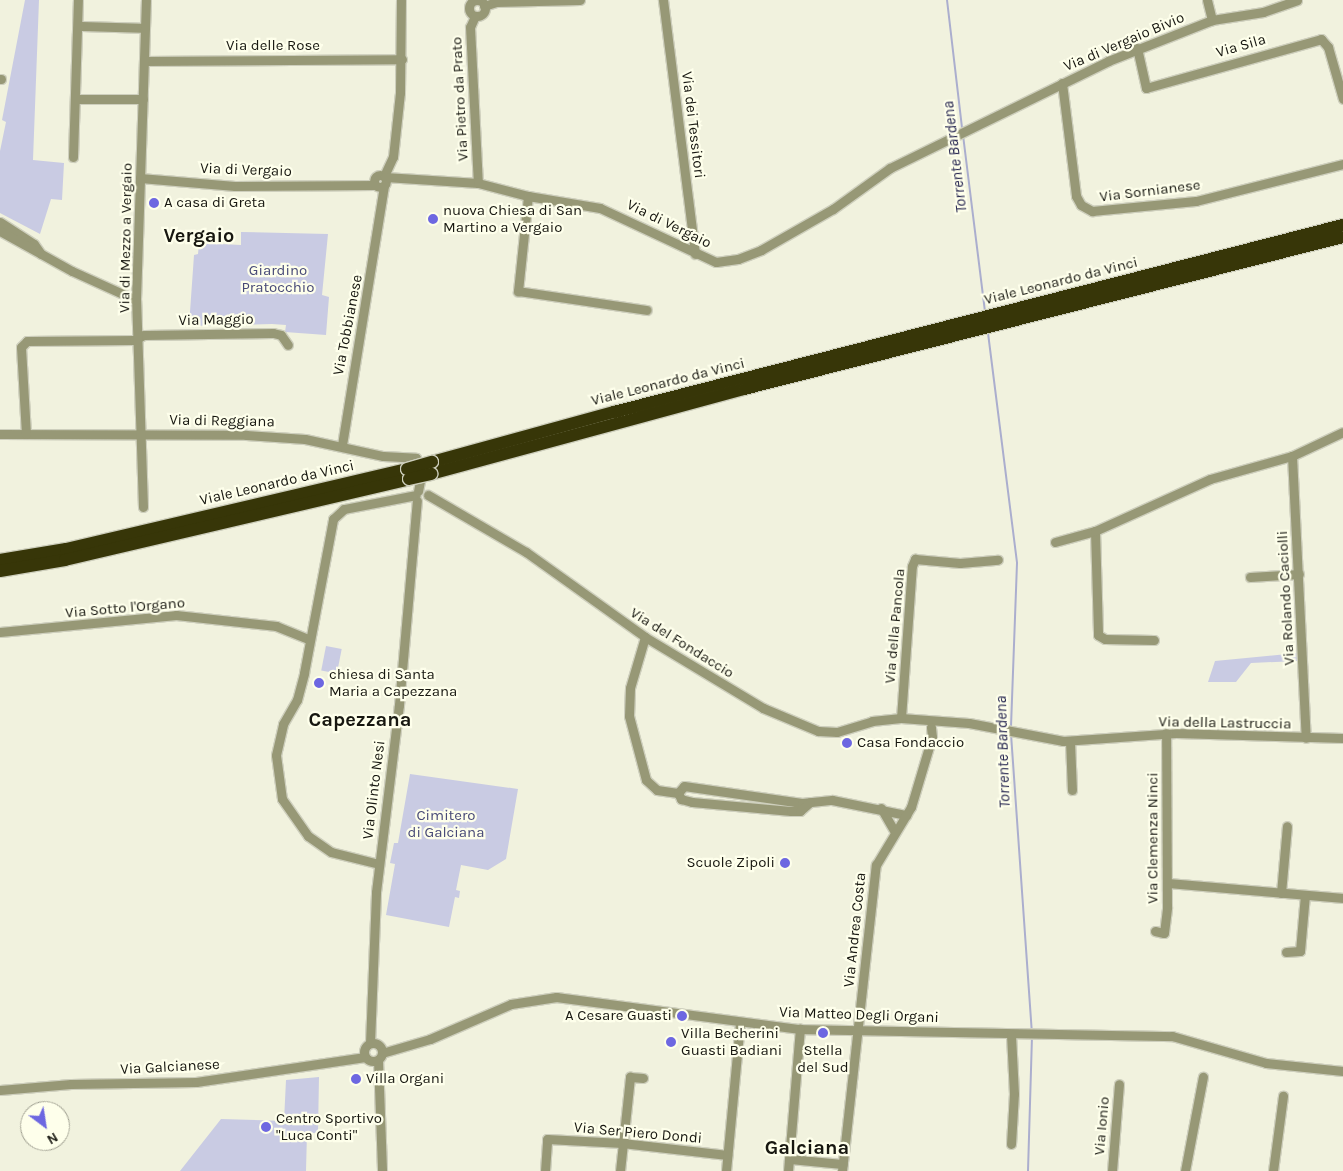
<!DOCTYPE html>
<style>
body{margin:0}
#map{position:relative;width:1343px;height:1171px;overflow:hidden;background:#f1f2de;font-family:Karla,sans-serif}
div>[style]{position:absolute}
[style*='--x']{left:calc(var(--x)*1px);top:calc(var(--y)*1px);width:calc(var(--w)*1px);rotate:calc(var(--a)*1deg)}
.green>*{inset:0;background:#c9cbe3;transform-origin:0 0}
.stream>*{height:2px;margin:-1px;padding:0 1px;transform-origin:1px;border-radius:1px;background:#abaece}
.roads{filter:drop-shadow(1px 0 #cecfbd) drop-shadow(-1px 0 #cecfbd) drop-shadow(0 1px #cecfbd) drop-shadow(0 -1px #cecfbd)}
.minor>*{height:9px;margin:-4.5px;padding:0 4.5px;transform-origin:4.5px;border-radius:4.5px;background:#979876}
.minor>.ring{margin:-4.5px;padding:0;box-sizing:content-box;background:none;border:9px solid #979876;border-radius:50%}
.highway>*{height:12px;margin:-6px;padding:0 6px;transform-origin:6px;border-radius:6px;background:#373608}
.bridges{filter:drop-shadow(1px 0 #cecfbd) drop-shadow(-1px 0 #cecfbd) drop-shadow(0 1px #cecfbd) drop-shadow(0 -1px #cecfbd)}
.highway-bridge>*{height:12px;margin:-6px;padding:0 6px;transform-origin:6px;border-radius:6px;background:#373608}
.dots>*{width:14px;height:14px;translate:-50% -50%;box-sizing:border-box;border:2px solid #feffeb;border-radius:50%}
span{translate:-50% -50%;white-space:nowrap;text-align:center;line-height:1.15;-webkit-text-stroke:4.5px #feffeb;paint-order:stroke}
.street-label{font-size:15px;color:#171710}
.poi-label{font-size:15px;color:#171710}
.left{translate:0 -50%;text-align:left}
.right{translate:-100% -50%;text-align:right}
.park-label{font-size:15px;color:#474977}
.water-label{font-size:16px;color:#262650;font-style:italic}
.district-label{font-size:20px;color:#171710;font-weight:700}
.north{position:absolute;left:20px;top:1101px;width:50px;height:50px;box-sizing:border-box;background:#feffeb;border:1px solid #a2a293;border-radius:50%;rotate:149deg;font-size:14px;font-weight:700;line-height:20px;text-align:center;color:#171710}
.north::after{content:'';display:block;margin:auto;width:18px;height:22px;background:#6d67e1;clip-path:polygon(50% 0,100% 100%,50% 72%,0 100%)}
</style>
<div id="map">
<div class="green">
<div style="clip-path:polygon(25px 0,39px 0,33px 160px,64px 163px,62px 200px,51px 199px,40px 234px,0 213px,0 151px,6px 122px,2px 120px)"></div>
<div style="clip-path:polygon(241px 232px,328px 234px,322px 295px,329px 297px,326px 335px,285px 332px,286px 325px,272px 324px,189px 326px,194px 255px,198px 254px,199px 243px,241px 245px)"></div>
<div style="left:326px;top:646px;width:16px;height:25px;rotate:11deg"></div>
<div style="clip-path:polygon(1297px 653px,1297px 661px,1251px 663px,1236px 682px,1208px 682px,1215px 661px)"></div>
<div style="clip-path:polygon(410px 774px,518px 789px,506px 859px,488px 870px,461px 865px,456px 890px,460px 891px,459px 898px,455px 897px,449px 927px,386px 915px,395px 864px,390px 863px,394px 843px,398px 843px)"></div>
<div style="clip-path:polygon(319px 1077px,318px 1133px,307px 1133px,306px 1171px,180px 1171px,221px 1119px,284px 1121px,286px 1080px)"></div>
</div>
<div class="stream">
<div style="--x:947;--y:0;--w:129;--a:83.3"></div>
<div style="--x:963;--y:135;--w:178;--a:82.9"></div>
<div style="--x:988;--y:333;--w:232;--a:82.8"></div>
<div style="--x:1017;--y:563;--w:164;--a:92.1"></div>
<div style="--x:1011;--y:734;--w:298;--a:86"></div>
<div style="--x:1028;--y:1171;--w:135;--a:-88.3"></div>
</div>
<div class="roads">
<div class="minor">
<div style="--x:663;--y:0;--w:256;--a:82.8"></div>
<div style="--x:1207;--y:0;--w:21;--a:76"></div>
<div class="ring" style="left:469px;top:0;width:7px;height:7px"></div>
<div style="--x:484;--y:6;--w:13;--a:-18"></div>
<div style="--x:496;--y:2;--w:84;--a:-1.4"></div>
<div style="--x:475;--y:16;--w:12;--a:114"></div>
<div style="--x:470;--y:27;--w:156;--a:87.1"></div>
<div style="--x:78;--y:26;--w:66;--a:1.7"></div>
<div style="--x:1137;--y:48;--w:41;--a:77.3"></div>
<div style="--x:1146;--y:88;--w:182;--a:-15.6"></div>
<div style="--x:1321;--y:39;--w:11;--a:49"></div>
<div style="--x:1328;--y:47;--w:54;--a:73.9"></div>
<div style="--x:144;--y:61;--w:258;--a:-0.4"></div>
<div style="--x:0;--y:79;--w:1;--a:0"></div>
<div style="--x:1062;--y:83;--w:114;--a:82.9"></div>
<div style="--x:1076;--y:196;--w:10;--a:61"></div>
<div style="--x:1081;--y:205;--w:13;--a:29"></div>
<div style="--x:1092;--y:211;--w:104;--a:-5.5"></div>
<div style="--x:1196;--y:201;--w:152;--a:-14.1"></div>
<div style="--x:75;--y:99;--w:68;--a:0"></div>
<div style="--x:73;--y:157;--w:157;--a:-88.2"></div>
<div class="ring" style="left:374px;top:175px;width:3px;height:3px"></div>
<div style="--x:384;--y:176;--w:21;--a:-65"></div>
<div style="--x:393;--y:157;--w:64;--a:-83.8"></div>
<div style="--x:400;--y:93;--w:93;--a:-89.4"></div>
<div style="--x:385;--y:177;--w:93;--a:3.7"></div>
<div style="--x:478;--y:183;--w:52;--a:14.6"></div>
<div style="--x:528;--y:196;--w:73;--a:9.5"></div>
<div style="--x:600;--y:208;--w:128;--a:25"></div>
<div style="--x:716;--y:262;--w:22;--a:-8"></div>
<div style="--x:738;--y:259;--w:25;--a:-21"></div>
<div style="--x:761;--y:250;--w:83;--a:-29.7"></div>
<div style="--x:833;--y:209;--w:70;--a:-35.7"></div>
<div style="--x:890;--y:168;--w:243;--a:-26.1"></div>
<div style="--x:1108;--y:61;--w:112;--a:-21.5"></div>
<div style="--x:1212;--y:20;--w:52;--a:-8.9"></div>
<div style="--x:1263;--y:12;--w:36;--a:-19"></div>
<div style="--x:140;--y:178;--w:95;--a:4.8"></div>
<div style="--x:235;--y:186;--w:140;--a:-0.4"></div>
<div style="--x:528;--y:196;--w:96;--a:96"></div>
<div style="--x:518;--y:291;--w:130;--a:8.4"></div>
<div style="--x:0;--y:222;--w:40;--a:32.9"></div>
<div style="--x:34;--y:244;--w:12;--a:55"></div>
<div style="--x:0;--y:231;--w:82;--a:29.1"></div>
<div style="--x:72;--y:271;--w:70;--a:24.4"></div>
<div style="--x:0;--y:434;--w:246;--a:0.2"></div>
<div style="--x:246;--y:435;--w:59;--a:3.9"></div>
<div style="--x:305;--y:439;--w:80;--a:12.3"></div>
<div style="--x:383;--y:456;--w:33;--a:3"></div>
<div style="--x:416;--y:458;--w:23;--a:80"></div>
<div style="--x:420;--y:481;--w:10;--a:101"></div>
<div style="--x:26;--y:434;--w:87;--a:-93.3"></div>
<div style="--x:21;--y:347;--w:8;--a:-45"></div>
<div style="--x:27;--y:341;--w:107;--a:-0.5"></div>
<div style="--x:134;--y:340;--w:11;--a:-27"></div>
<div style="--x:144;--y:335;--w:129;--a:-0.9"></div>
<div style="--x:273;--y:333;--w:8;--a:14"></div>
<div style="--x:281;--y:335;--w:12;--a:55"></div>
<div style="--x:342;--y:445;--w:263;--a:-80.8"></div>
<div style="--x:1292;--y:456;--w:282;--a:87.2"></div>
<div style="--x:428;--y:495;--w:113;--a:30.2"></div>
<div style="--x:526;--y:552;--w:146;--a:35.5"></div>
<div style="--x:645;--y:637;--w:138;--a:31"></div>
<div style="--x:763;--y:708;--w:60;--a:22.7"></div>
<div style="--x:818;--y:731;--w:19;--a:3"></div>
<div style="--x:837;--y:732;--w:37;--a:-17"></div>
<div style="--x:872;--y:721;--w:29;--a:-6"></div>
<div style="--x:901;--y:718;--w:68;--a:4.2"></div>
<div style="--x:969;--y:723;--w:96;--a:10.8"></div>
<div style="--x:1063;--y:741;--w:113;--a:-4"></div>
<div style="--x:1176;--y:733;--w:167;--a:1.7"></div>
<div style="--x:143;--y:507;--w:207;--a:-91.9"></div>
<div style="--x:136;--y:300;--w:300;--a:-88.1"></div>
<div style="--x:1095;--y:531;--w:104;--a:88.3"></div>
<div style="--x:1098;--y:635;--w:8;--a:30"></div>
<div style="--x:1105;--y:639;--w:49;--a:1.2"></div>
<div style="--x:1055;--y:542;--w:41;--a:-15.4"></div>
<div style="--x:1095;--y:531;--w:126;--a:-24.3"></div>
<div style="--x:1210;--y:479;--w:85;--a:-15.7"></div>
<div style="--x:1292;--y:456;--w:56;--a:-25.2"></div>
<div style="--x:1250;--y:577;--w:49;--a:-3.5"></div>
<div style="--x:0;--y:632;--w:177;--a:-5.5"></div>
<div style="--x:176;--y:615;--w:101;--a:6.3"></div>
<div style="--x:276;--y:626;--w:35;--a:22"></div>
<div style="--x:645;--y:637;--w:53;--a:106.4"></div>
<div style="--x:630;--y:688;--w:28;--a:92"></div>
<div style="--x:629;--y:716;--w:66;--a:75.1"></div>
<div style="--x:646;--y:780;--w:15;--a:42"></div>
<div style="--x:657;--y:790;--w:21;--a:8"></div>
<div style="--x:901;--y:718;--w:152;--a:-85.9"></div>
<div style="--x:912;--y:566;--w:8;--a:-67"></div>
<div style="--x:915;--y:559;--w:45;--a:5.1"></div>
<div style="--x:960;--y:563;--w:38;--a:-5"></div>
<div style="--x:1070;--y:741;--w:49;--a:87.7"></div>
<div style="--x:678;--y:793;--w:9;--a:-49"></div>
<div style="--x:684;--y:786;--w:119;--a:8.2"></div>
<div style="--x:802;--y:803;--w:30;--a:-6"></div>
<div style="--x:832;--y:800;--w:76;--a:11.5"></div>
<div style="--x:678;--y:793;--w:7;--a:63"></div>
<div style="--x:681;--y:799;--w:11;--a:15"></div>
<div style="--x:692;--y:802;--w:99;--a:5.2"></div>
<div style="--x:791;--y:811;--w:9;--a:0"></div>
<div style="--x:800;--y:811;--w:13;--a:-42"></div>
<div style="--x:881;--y:808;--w:28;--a:60"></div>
<div style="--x:379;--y:864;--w:49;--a:-166"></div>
<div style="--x:331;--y:852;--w:28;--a:-145"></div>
<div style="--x:308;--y:836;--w:45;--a:-125.1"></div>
<div style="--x:282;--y:799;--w:44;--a:-97.8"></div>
<div style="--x:276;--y:755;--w:32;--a:-77"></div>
<div style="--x:283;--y:724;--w:28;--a:-60"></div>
<div style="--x:297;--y:700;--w:28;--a:-75"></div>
<div style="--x:304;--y:673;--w:157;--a:-79.3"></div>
<div style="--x:333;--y:519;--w:15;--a:-42"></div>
<div style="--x:344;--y:509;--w:73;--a:-11"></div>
<div style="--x:1168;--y:883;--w:176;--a:4.9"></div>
<div style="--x:1281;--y:893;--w:67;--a:-84.9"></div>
<div style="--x:1155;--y:931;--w:9;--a:13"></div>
<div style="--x:1164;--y:933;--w:26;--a:-83"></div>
<div style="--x:1167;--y:907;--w:174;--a:-90.3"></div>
<div style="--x:1286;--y:952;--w:14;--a:-4"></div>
<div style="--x:1300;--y:951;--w:56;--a:-84.9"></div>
<div class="ring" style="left:364px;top:1043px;width:9px;height:9px"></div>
<div style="--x:370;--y:1043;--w:151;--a:-87.7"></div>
<div style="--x:376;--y:892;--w:188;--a:-83"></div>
<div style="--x:399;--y:705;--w:205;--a:-85"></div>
<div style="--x:382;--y:1053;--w:50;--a:-16.3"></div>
<div style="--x:430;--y:1039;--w:88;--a:-23.4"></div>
<div style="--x:511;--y:1004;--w:46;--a:-8.8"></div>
<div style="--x:556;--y:997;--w:246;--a:7.5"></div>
<div style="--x:800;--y:1029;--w:372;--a:1.1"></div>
<div style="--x:1172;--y:1036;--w:98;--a:16"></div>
<div style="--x:1266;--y:1063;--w:77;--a:5.9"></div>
<div style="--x:378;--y:1060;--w:111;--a:87.9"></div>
<div style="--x:0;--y:1090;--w:71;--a:-4.8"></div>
<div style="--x:71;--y:1084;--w:125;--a:-0.9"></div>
<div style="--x:196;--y:1082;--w:171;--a:-8.4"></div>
<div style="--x:1011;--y:1144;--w:50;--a:-86.6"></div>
<div style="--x:1014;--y:1094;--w:60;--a:-92.9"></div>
<div style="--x:789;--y:1159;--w:54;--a:5.3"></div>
<div style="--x:545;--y:1171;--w:32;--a:-86"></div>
<div style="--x:547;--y:1139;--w:75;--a:3.1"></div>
<div style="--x:622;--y:1143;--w:106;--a:6.5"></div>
<div style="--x:620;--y:1171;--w:95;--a:-83.9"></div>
<div style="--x:630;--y:1077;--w:13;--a:4"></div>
<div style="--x:726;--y:1171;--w:150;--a:-84.6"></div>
<div style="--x:788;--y:1171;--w:143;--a:-85.2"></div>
<div style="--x:842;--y:1171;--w:308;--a:-83.7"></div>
<div style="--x:876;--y:865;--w:68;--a:-58.9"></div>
<div style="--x:911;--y:807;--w:73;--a:-73.3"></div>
<div style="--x:932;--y:737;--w:10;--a:-96"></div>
<div style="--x:1112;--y:1171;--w:87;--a:-85.4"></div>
<div style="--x:1185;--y:1171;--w:96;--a:-79.2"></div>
<div style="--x:1273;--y:1171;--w:76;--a:-82.4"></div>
</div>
<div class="highway">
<div style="--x:432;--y:462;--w:189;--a:-15.4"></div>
<div style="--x:614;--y:412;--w:753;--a:-14.39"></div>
<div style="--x:431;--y:474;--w:324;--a:-15.2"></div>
<div style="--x:744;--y:389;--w:618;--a:-14.24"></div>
<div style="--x:0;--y:560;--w:67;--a:-9.5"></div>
<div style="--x:66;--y:549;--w:350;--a:-13.2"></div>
<div style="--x:0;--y:571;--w:66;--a:-9.6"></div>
<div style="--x:65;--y:560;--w:353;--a:-13.2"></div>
</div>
</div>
<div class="bridges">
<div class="highway-bridge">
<div style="--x:407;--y:469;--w:26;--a:-16"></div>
<div style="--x:409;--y:479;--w:23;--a:-13"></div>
</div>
</div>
<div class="dots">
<div style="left:154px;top:203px;background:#6d67e1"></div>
<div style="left:433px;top:219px;background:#6d67e1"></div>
<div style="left:319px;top:683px;background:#6d67e1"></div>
<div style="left:847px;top:743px;background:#6d67e1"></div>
<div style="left:785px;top:863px;background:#6d67e1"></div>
<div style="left:682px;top:1016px;background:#6d67e1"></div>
<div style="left:823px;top:1033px;background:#6d67e1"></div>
<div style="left:671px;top:1042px;background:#6d67e1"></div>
<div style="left:356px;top:1079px;background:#6d67e1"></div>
<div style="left:266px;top:1127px;background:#6d67e1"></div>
</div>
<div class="street-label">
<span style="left:1124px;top:42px;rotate:-23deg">Via di Vergaio Bivio</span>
<span style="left:273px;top:46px">Via delle Rose</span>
<span style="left:1241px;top:46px;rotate:-16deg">Via Sila</span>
<span style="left:460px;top:99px;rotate:-93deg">Via Pietro da Prato</span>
<span style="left:693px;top:125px;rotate:83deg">Via dei Tessitori</span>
<span style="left:246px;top:170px;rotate:2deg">Via di Vergaio</span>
<span style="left:1150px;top:191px;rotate:-7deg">Via Sornianese</span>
<span style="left:669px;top:224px;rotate:26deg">Via di Vergaio</span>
<span style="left:126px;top:238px;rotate:-89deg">Via di Mezzo a Vergaio</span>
<span style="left:1061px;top:281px;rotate:-14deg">Viale Leonardo da Vinci</span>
<span style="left:216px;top:320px;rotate:-1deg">Via Maggio</span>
<span style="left:348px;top:325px;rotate:-79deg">Via Tobbianese</span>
<span style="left:668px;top:382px;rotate:-14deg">Viale Leonardo da Vinci</span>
<span style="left:222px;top:421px;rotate:1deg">Via di Reggiana</span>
<span style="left:277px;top:483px;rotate:-13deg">Viale Leonardo da Vinci</span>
<span style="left:1286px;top:598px;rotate:-93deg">Via Rolando Caciolli</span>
<span style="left:125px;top:608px;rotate:-5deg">Via Sotto l'Organo</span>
<span style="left:895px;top:626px;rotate:-85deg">Via della Pancola</span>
<span style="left:682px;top:643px;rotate:32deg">Via del Fondaccio</span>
<span style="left:1225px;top:723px;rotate:1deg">Via della Lastruccia</span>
<span style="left:374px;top:790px;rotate:-83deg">Via Olinto Nesi</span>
<span style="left:1153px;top:838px;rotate:-90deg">Via Clemenza Ninci</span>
<span style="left:855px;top:930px;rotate:-84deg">Via Andrea Costa</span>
<span style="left:859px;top:1015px;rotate:2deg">Via Matteo Degli Organi</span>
<span style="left:170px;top:1067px;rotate:-3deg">Via Galcianese</span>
<span style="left:1102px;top:1126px;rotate:-85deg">Via Ionio</span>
<span style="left:638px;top:1133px;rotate:5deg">Via Ser Piero Dondi</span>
</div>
<div class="poi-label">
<span class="left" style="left:164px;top:203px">A casa di Greta</span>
<span class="left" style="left:443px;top:219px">nuova Chiesa di San<br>Martino a Vergaio</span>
<span class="left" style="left:329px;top:683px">chiesa di Santa<br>Maria a Capezzana</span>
<span class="left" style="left:857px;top:743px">Casa Fondaccio</span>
<span class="right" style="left:775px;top:863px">Scuole Zipoli</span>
<span class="right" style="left:672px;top:1016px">A Cesare Guasti</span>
<span class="left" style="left:681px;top:1042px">Villa Becherini<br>Guasti Badiani</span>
<span style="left:823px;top:1059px">Stella<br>del Sud</span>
<span class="left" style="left:366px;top:1079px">Villa Organi</span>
<span class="left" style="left:276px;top:1127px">Centro Sportivo<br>"Luca Conti"</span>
</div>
<div class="park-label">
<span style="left:278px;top:279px">Giardino<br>Pratocchio</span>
<span style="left:446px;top:824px">Cimitero<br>di Galciana</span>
</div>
<div class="water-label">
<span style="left:955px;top:157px;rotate:-97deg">Torrente Bardena</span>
<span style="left:1003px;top:752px;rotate:-92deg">Torrente Bardena</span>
</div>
<div class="district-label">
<span style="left:199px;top:235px">Vergaio</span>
<span style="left:360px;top:719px">Capezzana</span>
<span style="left:807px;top:1147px">Galciana</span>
</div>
<div class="north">N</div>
</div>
